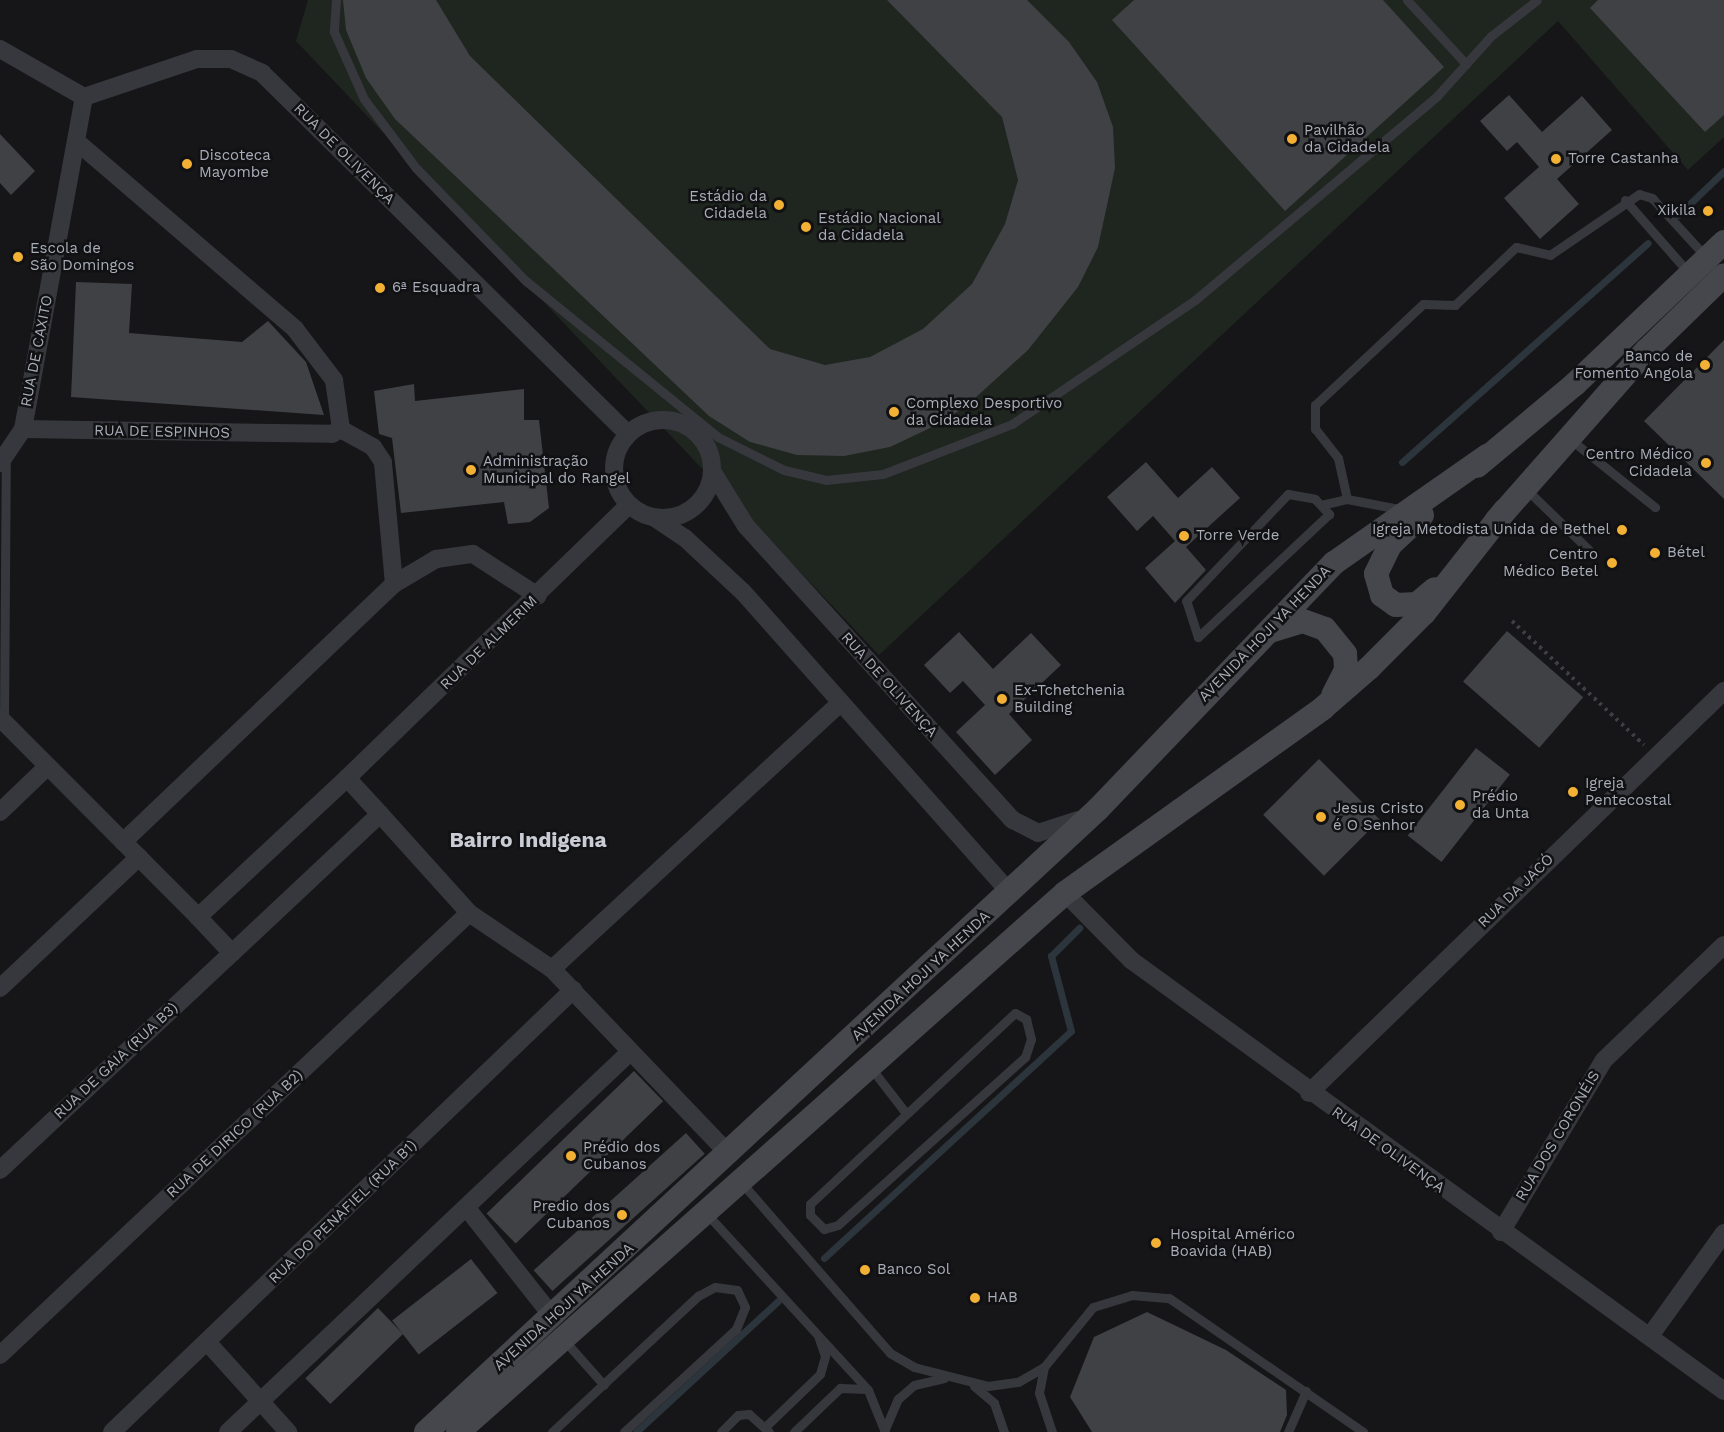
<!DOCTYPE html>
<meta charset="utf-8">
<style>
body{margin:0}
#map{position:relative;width:1724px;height:1432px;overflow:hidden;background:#161618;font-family:"Work Sans",sans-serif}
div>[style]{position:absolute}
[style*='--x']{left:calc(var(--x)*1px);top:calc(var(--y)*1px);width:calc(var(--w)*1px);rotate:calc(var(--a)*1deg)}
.green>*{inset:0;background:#1e261f}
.stream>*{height:7px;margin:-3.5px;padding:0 3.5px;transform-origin:3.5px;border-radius:3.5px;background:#2c353c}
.building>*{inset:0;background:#404145;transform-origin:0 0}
.path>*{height:4px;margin-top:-2px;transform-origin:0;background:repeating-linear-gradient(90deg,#3d3f44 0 3px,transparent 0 7.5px)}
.lane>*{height:9px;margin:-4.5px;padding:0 4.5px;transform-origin:4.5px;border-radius:4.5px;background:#37383d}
.street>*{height:18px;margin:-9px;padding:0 9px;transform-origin:9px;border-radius:9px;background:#37383d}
.street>.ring{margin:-9px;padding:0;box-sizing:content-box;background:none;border:18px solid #37383d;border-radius:50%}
.secondary>*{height:24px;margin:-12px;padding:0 12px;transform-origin:12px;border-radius:12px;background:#45474d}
.dots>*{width:16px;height:16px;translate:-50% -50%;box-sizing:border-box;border:3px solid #111113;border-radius:50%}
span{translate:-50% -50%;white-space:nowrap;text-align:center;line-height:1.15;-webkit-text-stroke:5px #111113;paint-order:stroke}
.poi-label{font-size:15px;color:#a8adb8}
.left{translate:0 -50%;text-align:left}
.right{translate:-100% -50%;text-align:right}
.street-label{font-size:15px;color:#a8adb8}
.district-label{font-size:21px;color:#c9ccd4;font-weight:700}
</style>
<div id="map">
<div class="green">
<div style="clip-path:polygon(308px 0,1724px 0,1724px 137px,1688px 170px,1558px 21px,879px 655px,296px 41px)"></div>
</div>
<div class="stream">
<div style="--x:1678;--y:215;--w:64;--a:-43.7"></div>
<div style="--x:1402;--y:462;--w:329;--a:-41.7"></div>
<div style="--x:824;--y:1258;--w:335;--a:-42.6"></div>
<div style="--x:1071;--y:1031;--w:78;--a:-104.9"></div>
<div style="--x:1051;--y:956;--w:40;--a:-45"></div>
<div style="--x:636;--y:1432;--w:193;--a:-42.7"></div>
</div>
<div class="building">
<div style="clip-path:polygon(343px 0,436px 0,470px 56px,770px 349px,825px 365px,870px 357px,923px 329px,972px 284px,1005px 224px,1018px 180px,1002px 117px,887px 0,1027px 0,1069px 42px,1097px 82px,1113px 127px,1115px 168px,1098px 247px,1078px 287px,1028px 350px,964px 408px,928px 429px,890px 447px,844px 456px,797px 455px,750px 442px,709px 416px,395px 119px,366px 78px,346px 30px)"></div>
<div style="clip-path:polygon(1134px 0,1383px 0,1444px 67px,1285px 211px,1112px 20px)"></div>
<div style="clip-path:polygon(1598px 0,1724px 0,1724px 115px,1705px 132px,1590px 8px)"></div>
<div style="clip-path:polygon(1509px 95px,1542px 132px,1582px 96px,1612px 130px,1557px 179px,1579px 204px,1540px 239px,1504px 198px,1539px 167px,1517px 142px,1507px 151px,1480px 121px)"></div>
<div style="clip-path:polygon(0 134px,35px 171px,11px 195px,0 183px)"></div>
<div style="clip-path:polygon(76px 282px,132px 284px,129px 333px,242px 342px,268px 321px,306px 362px,324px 415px,71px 397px)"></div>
<div style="clip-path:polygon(1724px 340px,1724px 499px,1644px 421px)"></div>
<div style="clip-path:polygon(414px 384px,415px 401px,524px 389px,524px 420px,539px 420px,549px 508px,530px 522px,508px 524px,504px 502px,401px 513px,392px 438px,379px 434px,374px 391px)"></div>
<div style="clip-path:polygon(1146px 462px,1178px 498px,1212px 467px,1240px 498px,1186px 547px,1206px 570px,1175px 603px,1145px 568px,1175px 541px,1153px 516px,1137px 531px,1107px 497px)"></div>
<div style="left:1507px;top:631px;width:101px;height:67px;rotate:41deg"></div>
<div style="clip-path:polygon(959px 632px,993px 669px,1031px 633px,1061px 665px,1009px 714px,1032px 740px,995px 775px,956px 732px,985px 705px,963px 681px,950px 693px,924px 665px)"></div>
<div style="left:1476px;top:748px;width:43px;height:111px;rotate:38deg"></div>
<div style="left:1319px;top:759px;width:86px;height:79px;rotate:45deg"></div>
<div style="left:634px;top:1071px;width:42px;height:205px;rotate:46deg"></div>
<div style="left:686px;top:1133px;width:28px;height:205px;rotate:48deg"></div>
<div style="left:471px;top:1259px;width:43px;height:100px;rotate:52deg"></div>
<div style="left:378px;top:1308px;width:36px;height:101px;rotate:46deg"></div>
<div style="clip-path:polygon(1147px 1312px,1226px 1350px,1286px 1390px,1287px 1415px,1280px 1432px,1092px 1432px,1070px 1397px,1094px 1337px)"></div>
</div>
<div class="path">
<div style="--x:1512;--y:621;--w:181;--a:43.2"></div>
</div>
<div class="lane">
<div style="--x:336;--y:0;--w:32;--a:94"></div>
<div style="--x:334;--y:32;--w:73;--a:65.9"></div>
<div style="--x:364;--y:99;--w:86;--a:53"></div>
<div style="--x:416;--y:168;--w:158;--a:45.8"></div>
<div style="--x:526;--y:281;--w:247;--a:39.1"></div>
<div style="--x:718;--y:437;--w:74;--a:26.6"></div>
<div style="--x:784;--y:470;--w:43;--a:13.4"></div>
<div style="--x:826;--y:480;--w:57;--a:-6"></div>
<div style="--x:883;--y:474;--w:138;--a:-21.2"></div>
<div style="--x:1012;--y:424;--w:221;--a:-34.1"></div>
<div style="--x:1195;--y:300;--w:317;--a:-40.1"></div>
<div style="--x:1437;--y:96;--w:81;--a:-48"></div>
<div style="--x:1491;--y:36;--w:58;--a:-38"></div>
<div style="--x:1407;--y:0;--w:87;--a:47.3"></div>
<div style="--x:1625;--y:200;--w:97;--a:48.8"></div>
<div style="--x:1570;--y:439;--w:109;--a:38.7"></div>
<div style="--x:1526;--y:489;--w:88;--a:44.1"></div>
<div style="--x:1288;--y:494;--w:27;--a:10"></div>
<div style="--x:1315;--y:499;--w:21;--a:47"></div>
<div style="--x:1329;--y:514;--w:180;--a:136.8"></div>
<div style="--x:1198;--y:637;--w:38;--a:-108"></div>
<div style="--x:1186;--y:601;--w:148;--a:-46.4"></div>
<div style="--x:1347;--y:499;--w:42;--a:-102.4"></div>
<div style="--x:1338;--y:458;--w:37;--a:-128"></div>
<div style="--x:1315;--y:429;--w:24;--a:-90"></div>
<div style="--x:1315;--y:405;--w:148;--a:-43.1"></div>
<div style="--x:1423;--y:304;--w:32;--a:2"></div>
<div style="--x:1455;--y:305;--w:84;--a:-43.6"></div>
<div style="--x:1516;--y:247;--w:35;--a:13"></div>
<div style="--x:1550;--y:255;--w:108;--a:-34.4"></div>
<div style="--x:1639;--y:194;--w:14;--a:17"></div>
<div style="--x:1652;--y:198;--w:80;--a:47.5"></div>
<div style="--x:1321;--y:505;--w:27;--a:-13"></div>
<div style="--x:1347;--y:499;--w:58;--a:10.9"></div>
<div style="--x:4;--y:721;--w:262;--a:-89.6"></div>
<div style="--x:1015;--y:1013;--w:13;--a:29"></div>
<div style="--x:1026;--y:1019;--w:21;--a:76"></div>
<div style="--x:1031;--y:1039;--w:19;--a:108"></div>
<div style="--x:1025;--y:1057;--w:251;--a:138.1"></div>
<div style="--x:838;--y:1225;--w:15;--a:164"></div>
<div style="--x:824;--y:1229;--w:20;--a:-135"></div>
<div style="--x:810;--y:1215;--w:11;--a:-90"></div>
<div style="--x:810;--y:1204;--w:280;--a:-43"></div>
<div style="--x:871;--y:1068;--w:56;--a:52.3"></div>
<div style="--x:740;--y:1181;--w:228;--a:48.9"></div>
<div style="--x:890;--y:1353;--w:28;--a:30"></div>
<div style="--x:914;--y:1367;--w:76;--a:14.4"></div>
<div style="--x:988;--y:1386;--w:30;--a:-8"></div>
<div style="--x:1018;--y:1382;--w:30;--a:-30"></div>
<div style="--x:1044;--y:1367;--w:77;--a:-50.8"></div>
<div style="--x:1093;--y:1307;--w:41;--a:-17.1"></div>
<div style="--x:1132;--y:1295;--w:37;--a:5"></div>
<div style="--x:1169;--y:1298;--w:236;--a:34.6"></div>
<div style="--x:706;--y:1213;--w:240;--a:47.5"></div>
<div style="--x:868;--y:1390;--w:45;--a:68"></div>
<div style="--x:564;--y:1340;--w:60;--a:48.4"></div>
<div style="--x:1044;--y:1367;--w:26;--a:101"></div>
<div style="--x:1039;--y:1393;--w:41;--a:71.6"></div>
<div style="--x:974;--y:1386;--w:26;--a:40"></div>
<div style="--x:994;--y:1403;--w:31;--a:71"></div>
<div style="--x:765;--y:1427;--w:76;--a:-43.9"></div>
<div style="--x:820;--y:1374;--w:19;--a:-74"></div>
<div style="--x:825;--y:1356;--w:21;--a:-109"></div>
<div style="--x:885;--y:1429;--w:33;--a:-67"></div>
<div style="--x:898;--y:1399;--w:21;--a:-41"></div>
<div style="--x:914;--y:1385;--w:31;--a:-13"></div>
<div style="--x:552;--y:1432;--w:200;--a:-43"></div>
<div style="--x:698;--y:1296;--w:19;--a:-28"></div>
<div style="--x:715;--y:1287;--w:22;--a:8"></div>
<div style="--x:737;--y:1290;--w:19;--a:65"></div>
<div style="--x:745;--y:1307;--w:24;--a:112"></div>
<div style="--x:736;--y:1329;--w:152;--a:137.4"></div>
<div style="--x:721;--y:1432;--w:24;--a:-45"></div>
<div style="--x:738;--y:1415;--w:11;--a:-5"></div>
<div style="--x:749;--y:1414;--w:27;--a:42"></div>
<div style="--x:794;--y:1432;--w:64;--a:-43.7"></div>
<div style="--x:840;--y:1388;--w:26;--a:2"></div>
<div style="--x:1288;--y:1432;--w:45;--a:-66.3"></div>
</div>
<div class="street">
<div style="--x:0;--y:49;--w:97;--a:29.7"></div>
<div style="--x:84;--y:97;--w:119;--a:-18.6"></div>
<div style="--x:197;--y:59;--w:34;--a:0"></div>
<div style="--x:231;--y:59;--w:34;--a:24"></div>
<div style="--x:262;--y:73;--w:514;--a:44.61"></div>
<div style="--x:76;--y:141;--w:289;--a:40.6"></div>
<div style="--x:295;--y:329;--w:64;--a:52.6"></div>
<div style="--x:334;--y:380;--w:49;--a:81.9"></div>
<div class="ring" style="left:614px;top:420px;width:80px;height:80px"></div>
<div style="--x:23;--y:429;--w:309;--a:0.9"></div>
<div style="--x:332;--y:434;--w:10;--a:-29"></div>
<div style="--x:0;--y:463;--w:41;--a:-55.9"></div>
<div style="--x:23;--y:429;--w:338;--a:-79.6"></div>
<div style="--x:712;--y:471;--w:65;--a:58.3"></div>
<div style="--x:746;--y:526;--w:397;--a:47.8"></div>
<div style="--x:1013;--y:820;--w:28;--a:27"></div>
<div style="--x:1038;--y:833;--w:42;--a:-18"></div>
<div style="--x:655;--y:518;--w:36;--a:34"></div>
<div style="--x:685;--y:538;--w:79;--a:43"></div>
<div style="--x:743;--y:592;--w:402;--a:48.4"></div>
<div style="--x:394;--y:584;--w:49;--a:-30.8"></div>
<div style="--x:436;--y:559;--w:37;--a:-8"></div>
<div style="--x:473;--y:554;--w:77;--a:32.9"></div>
<div style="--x:0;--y:718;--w:281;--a:45.1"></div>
<div style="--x:347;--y:778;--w:392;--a:-44.1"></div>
<div style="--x:0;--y:812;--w:65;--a:-43.8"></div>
<div style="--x:380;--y:814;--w:203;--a:136.8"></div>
<div style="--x:232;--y:953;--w:50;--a:-133.4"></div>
<div style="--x:198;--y:917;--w:204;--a:-43"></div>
<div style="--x:347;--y:778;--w:49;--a:47.5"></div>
<div style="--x:380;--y:814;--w:133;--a:48"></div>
<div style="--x:469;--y:913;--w:100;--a:34"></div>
<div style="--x:552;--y:969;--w:257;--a:46.3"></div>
<div style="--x:123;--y:842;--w:374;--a:-43.6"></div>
<div style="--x:394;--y:584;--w:122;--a:-95.2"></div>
<div style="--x:383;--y:462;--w:18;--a:-124"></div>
<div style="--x:373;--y:447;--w:37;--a:-151"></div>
<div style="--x:1065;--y:893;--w:94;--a:45.4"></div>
<div style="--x:1131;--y:960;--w:733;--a:36.01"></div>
<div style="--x:552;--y:969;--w:392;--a:-42.7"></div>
<div style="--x:0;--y:988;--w:191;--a:-43.3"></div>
<div style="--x:1309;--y:1093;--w:578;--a:-44.09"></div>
<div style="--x:0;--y:1170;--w:318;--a:-43.1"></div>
<div style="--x:466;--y:1207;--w:140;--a:51.7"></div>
<div style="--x:1501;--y:1232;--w:200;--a:-59.1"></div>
<div style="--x:1604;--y:1060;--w:166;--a:-43.8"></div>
<div style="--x:1650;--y:1336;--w:127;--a:-54.3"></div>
<div style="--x:208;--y:1343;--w:120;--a:48"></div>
<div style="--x:0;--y:1355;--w:644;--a:-43.3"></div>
<div style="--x:112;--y:1432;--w:639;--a:-43.79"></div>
<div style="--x:228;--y:1432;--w:553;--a:-43.39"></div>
</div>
<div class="secondary">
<div style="--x:1477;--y:466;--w:128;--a:-39.9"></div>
<div style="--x:1575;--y:384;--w:206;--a:-43.6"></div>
<div style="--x:1422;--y:515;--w:44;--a:136.8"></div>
<div style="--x:1390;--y:545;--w:32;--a:116"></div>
<div style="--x:1376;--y:574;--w:22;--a:74"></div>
<div style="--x:1382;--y:595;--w:17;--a:36"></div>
<div style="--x:1396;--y:605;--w:21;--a:-3"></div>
<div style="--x:1417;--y:604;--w:23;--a:-40"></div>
<div style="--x:1496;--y:521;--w:228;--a:-48.6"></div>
<div style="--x:1647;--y:350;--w:107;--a:-44.2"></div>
<div style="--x:1270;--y:631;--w:34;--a:-17"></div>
<div style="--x:1303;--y:621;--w:23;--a:20"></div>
<div style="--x:1325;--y:629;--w:32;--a:51"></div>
<div style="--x:1345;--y:654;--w:16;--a:86"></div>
<div style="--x:1346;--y:670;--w:28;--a:117"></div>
<div style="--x:426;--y:1432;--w:916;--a:-42.83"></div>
<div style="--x:1098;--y:809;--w:341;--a:-46.2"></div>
<div style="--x:1334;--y:563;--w:187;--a:-35"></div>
<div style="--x:458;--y:1432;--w:812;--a:-41.6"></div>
<div style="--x:1065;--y:893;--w:317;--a:-35.6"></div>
<div style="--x:1323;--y:708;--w:61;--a:-41"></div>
<div style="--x:1369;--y:668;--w:78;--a:-45"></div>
<div style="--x:1424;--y:613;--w:131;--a:-51.8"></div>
</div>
<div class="dots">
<div style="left:1292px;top:139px;background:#f2b134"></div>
<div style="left:1556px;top:159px;background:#f2b134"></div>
<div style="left:187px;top:164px;background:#f2b134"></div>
<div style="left:779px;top:205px;background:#f2b134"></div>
<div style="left:1708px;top:211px;background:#f2b134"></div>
<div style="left:806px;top:227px;background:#f2b134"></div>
<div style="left:18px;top:257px;background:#f2b134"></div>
<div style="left:380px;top:288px;background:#f2b134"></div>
<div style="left:1705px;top:365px;background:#f2b134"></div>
<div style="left:894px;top:412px;background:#f2b134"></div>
<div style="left:1706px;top:463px;background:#f2b134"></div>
<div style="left:471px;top:470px;background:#f2b134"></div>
<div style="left:1622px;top:530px;background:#f2b134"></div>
<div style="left:1184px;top:536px;background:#f2b134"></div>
<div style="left:1655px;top:553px;background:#f2b134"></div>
<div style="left:1612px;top:563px;background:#f2b134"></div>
<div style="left:1002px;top:699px;background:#f2b134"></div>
<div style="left:1573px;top:792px;background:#f2b134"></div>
<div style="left:1460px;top:805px;background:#f2b134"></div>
<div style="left:1321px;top:817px;background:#f2b134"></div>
<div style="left:571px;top:1156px;background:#f2b134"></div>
<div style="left:622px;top:1215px;background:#f2b134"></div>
<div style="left:1156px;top:1243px;background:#f2b134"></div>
<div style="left:865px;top:1270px;background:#f2b134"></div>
<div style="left:975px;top:1298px;background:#f2b134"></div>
</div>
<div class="poi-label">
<span class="left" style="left:1304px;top:139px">Pavilhão<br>da Cidadela</span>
<span class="left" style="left:199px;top:164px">Discoteca<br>Mayombe</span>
<span class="left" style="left:1568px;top:159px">Torre Castanha</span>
<span class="right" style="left:767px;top:205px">Estádio da<br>Cidadela</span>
<span class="right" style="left:1696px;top:211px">Xikila</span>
<span class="left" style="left:818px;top:227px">Estádio Nacional<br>da Cidadela</span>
<span class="left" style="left:30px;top:257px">Escola de<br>São Domingos</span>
<span class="left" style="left:392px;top:288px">6ª Esquadra</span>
<span class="right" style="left:1693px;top:365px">Banco de<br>Fomento Angola</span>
<span class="left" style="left:906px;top:412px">Complexo Desportivo<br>da Cidadela</span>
<span class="right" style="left:1692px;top:463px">Centro Médico<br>Cidadela</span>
<span class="left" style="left:483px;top:470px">Administração<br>Municipal do Rangel</span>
<span class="right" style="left:1610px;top:530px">Igreja Metodista Unida de Bethel</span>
<span class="left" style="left:1196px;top:536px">Torre Verde</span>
<span class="left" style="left:1667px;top:553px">Bétel</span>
<span class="right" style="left:1598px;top:563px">Centro<br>Médico Betel</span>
<span class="left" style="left:1014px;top:699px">Ex-Tchetchenia<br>Building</span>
<span class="left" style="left:1585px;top:792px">Igreja<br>Pentecostal</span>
<span class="left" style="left:1472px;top:805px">Prédio<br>da Unta</span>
<span class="left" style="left:1333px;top:817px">Jesus Cristo<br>é O Senhor</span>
<span class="left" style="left:583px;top:1156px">Prédio dos<br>Cubanos</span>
<span class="right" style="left:610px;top:1215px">Predio dos<br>Cubanos</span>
<span class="left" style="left:1170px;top:1243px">Hospital Américo<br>Boavida (HAB)</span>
<span class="left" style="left:877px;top:1270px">Banco Sol</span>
<span class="left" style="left:987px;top:1298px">HAB</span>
</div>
<div class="street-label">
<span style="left:344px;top:154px;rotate:45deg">RUA DE OLIVENÇA</span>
<span style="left:37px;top:351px;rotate:-79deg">RUA DE CAXITO</span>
<span style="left:162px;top:432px;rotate:1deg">RUA DE ESPINHOS</span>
<span style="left:1265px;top:634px;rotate:-46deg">AVENIDA HOJI YA HENDA</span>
<span style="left:489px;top:643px;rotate:-44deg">RUA DE ALMERIM</span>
<span style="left:889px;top:685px;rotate:48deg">RUA DE OLIVENÇA</span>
<span style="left:1516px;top:891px;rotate:-44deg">RUA DA JACÓ</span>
<span style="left:921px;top:976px;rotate:-43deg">AVENIDA HOJI YA HENDA</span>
<span style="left:116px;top:1061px;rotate:-43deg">RUA DE GAIA (RUA B3)</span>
<span style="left:235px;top:1134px;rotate:-43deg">RUA DE DIRICO (RUA B2)</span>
<span style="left:1558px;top:1136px;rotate:-59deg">RUA DOS CORONÉIS</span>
<span style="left:1388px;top:1150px;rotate:36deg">RUA DE OLIVENÇA</span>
<span style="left:343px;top:1212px;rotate:-44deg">RUA DO PENAFIEL (RUA B1)</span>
<span style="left:564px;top:1307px;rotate:-42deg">AVENIDA HOJI YA HENDA</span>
</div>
<div class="district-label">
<span style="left:528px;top:840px">Bairro Indigena</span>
</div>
</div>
